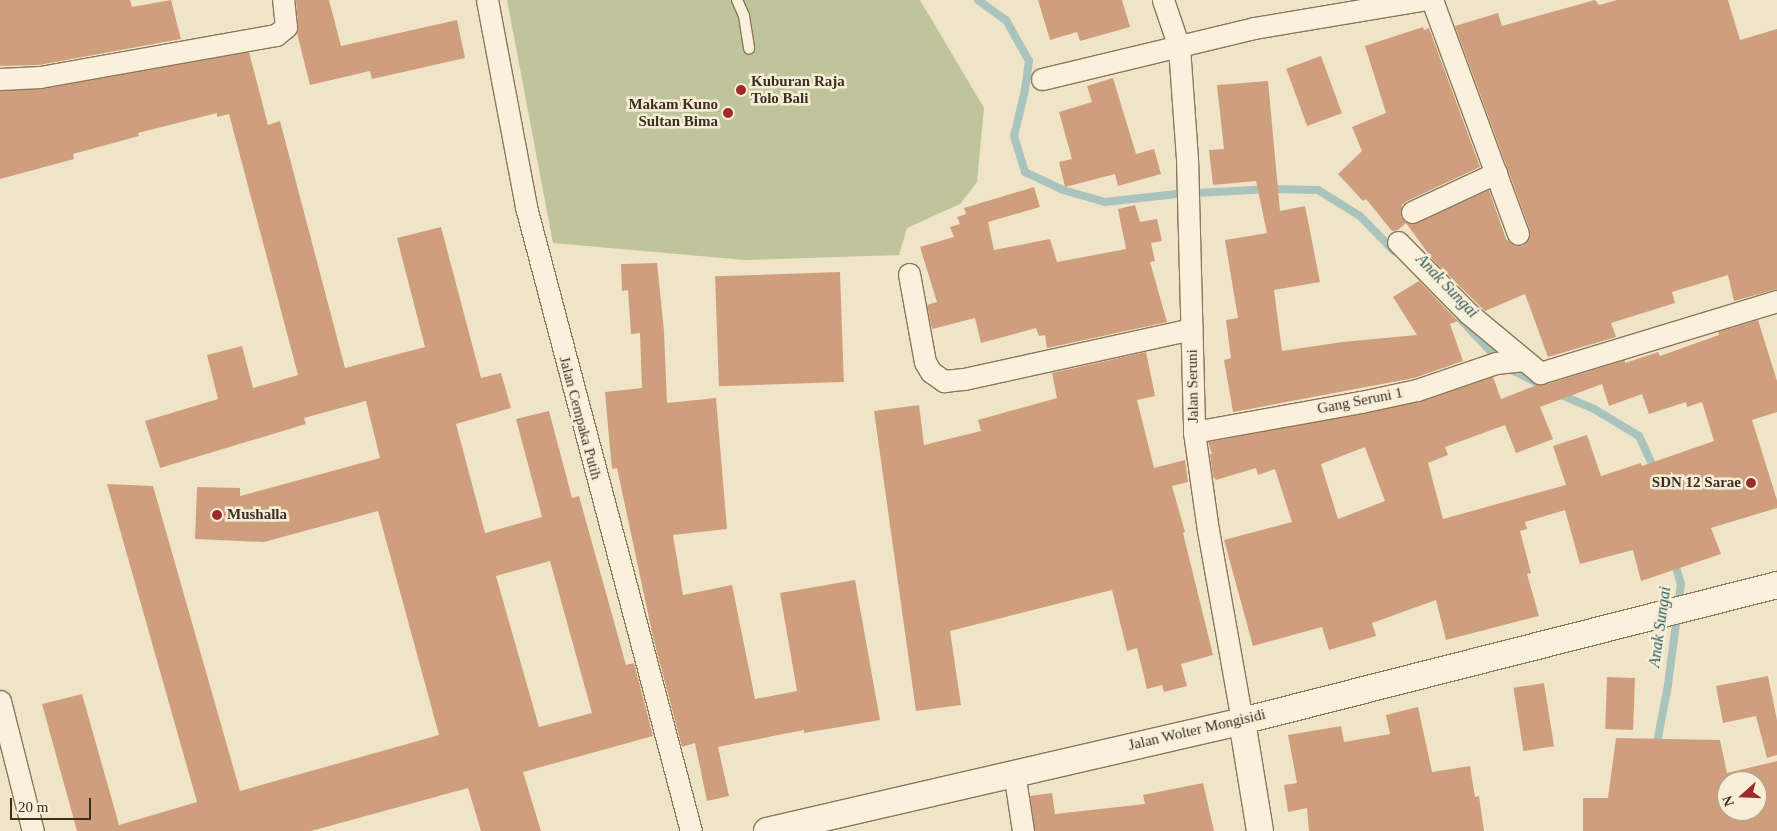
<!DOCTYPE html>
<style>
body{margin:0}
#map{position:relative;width:1777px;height:831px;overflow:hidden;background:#f0e4c8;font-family:"Times New Roman",serif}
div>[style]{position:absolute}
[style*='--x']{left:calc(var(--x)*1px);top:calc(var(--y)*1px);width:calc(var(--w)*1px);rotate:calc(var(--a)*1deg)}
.cemetery>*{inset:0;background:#bfc49a}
.stream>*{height:8px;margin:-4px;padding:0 4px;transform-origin:4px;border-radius:4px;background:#a9c4bc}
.building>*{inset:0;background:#cf9f7d;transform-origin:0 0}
.roads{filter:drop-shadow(1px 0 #8d765c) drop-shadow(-1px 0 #8d765c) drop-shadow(0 1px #8d765c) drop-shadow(0 -1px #8d765c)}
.service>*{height:10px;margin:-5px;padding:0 5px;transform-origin:5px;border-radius:5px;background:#faf1dc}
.minor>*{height:21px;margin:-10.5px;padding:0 10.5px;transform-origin:10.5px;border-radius:10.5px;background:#faf1dc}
.tertiary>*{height:26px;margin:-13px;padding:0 13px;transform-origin:13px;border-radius:13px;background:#faf1dc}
.dots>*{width:14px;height:14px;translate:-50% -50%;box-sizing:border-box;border:2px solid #f7eed8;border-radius:50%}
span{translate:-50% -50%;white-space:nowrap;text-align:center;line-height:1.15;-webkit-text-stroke:5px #f7eed8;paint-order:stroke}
.poi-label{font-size:15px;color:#3d2e20;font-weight:700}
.left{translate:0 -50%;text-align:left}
.right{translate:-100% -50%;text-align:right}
.street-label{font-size:15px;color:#3d2e20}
.water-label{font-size:16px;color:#2f5d5a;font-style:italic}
.north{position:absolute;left:1717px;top:771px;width:50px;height:50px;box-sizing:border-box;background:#f7eed8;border:1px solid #ada18e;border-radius:50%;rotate:250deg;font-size:14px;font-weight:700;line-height:20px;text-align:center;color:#3d2e20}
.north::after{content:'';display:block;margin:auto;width:18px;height:22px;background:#9e2a2b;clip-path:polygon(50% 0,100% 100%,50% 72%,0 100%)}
.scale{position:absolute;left:10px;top:798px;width:81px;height:22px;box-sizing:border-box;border:2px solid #3d2e20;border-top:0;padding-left:6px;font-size:15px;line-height:18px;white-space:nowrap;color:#3d2e20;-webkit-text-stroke:4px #f7eed8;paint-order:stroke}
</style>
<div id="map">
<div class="cemetery">
<div style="clip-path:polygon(507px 0,920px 0,984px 108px,977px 182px,960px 204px,907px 228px,899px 255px,745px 260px,553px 243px)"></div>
</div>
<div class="stream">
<div style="--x:978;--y:0;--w:34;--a:36"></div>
<div style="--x:1006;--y:20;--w:47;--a:60.7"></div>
<div style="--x:1029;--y:61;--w:29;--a:98"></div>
<div style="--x:1025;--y:90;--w:47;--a:103.4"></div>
<div style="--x:1014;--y:136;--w:38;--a:73"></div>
<div style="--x:1025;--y:172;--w:42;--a:25.3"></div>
<div style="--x:1063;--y:190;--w:44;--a:15.9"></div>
<div style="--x:1105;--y:202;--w:72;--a:-6.3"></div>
<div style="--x:1177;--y:194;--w:95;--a:-3"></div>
<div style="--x:1272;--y:189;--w:46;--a:1.2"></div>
<div style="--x:1318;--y:190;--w:49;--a:31.8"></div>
<div style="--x:1360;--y:216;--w:49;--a:45.8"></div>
<div style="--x:1461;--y:320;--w:54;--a:46.5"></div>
<div style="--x:1506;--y:367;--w:48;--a:27.1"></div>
<div style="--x:1559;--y:394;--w:38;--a:23"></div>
<div style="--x:1594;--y:409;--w:52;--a:31"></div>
<div style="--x:1639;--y:436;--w:38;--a:65"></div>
<div style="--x:1674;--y:560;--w:25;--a:74"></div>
<div style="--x:1681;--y:584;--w:21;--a:98"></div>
<div style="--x:1656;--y:748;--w:64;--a:-79.2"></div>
<div style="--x:1668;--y:685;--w:70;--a:-82.6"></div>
</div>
<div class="building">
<div style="clip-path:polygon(0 0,130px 0,132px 7px,171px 0,181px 39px,39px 65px,0 66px)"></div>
<div style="clip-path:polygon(296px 0,329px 0,341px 46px,457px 20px,465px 58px,372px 79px,370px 71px,310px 85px,297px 33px,298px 26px)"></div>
<div style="clip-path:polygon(1038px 0,1122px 0,1130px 27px,1080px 41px,1077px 32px,1050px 40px)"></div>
<div style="clip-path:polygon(1595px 0,1599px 5px,1617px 0,1728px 0,1740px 40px,1777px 29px,1777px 289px,1734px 301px,1728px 275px,1672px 292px,1675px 303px,1611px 323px,1616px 337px,1548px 357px,1525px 294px,1485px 311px,1433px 260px,1406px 223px,1398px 230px,1392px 231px,1366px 199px,1363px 201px,1338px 174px,1362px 151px,1352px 127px,1386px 113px,1365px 46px,1423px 27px,1424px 30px,1429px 28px,1480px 167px,1407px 201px,1402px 205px,1401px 217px,1405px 222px,1417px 223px,1489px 190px,1506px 239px,1515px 246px,1523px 246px,1530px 237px,1530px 230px,1455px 26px,1498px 13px,1502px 26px)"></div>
<div style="clip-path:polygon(evenodd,249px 52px,268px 125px,280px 121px,345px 368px,425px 347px,397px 238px,441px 227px,481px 378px,501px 373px,511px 408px,456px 424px,485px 533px,542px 517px,516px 419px,549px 411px,572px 498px,579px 496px,626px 665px,634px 663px,653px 736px,523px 772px,541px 831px,481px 831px,468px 788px,311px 831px,77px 831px,42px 704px,82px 694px,119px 825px,197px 802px,107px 484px,153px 486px,240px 791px,439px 735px,378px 511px,264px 542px,195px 539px,197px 487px,240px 488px,240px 496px,380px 458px,366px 401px,304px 418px,306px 424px,160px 468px,145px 421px,218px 399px,207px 355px,242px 346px,253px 388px,298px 375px,229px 114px,217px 117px,217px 113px,138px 133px,139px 136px,73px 154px,74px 159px,0 179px,0 91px,42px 89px,249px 52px,550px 561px,592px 713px,539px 727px,496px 576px,550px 561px)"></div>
<div style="left:1321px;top:56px;width:61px;height:37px;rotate:70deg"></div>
<div style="clip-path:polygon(1113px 78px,1136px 154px,1154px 149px,1161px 174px,1118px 186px,1115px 174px,1065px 187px,1059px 162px,1072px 159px,1059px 112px,1092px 102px,1087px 86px)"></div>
<div style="clip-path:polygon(1268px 81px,1280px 211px,1305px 206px,1320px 282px,1274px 290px,1282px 351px,1342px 342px,1417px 335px,1393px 297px,1419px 281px,1458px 321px,1450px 324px,1463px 361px,1414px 378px,1233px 412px,1224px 360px,1231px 358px,1226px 320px,1238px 318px,1225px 240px,1267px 233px,1256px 181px,1213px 185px,1209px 150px,1224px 149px,1217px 85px)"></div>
<div style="clip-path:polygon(1034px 187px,1040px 207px,988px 222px,994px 250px,1050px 239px,1057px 262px,1126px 249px,1118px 209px,1135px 205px,1140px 222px,1157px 219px,1162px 241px,1151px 243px,1155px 261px,1150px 262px,1167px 322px,1047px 348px,1045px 335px,1039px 336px,1036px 328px,981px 343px,975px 318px,932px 329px,927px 305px,937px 302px,920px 247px,954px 237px,950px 227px,960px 224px,957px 217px,966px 214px,964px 208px)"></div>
<div style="clip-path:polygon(657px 263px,664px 331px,667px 403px,716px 398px,727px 529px,673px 535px,683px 595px,732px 585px,755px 699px,797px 691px,780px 593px,855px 580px,880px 720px,804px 733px,804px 730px,718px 747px,729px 796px,707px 801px,695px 743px,682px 747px,653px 637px,617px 468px,612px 469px,608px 427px,605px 392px,642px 388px,640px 333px,631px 334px,628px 290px,622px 291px,621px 264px)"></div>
<div style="left:840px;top:272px;width:110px;height:125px;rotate:88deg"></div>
<div style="clip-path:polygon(evenodd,1758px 320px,1777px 381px,1777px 412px,1752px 420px,1777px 500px,1777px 508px,1711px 528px,1721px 554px,1641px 581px,1633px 550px,1580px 564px,1565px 510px,1525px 522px,1527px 529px,1520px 531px,1531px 573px,1527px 574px,1539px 616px,1446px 640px,1436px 600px,1372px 623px,1376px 636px,1329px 650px,1322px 627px,1253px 646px,1224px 540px,1292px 522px,1275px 469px,1258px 475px,1256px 468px,1216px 480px,1213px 476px,1210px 454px,1212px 454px,1208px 442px,1420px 402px,1493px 377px,1501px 399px,1537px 385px,1544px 385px,1625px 360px,1625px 363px,1658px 352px,1660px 356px,1719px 335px,1718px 332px,1758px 320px,1602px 384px,1609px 406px,1642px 394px,1649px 414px,1686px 402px,1687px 407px,1702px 402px,1714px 441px,1642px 466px,1641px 463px,1601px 476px,1587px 435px,1553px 446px,1566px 485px,1443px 519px,1428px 463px,1448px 455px,1445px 447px,1505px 425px,1516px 453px,1553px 439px,1540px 407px,1602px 384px,1758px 320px,1365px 447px,1385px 501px,1338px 519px,1321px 464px,1365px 447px)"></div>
<div style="clip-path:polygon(1146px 352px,1155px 396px,1137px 400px,1154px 468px,1185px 460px,1188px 482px,1172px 486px,1185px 532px,1183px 533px,1213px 655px,1181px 664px,1187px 686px,1164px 692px,1162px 685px,1147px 689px,1137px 648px,1127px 651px,1112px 590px,950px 631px,961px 705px,916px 711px,874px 411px,919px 405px,924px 445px,981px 431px,978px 420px,1057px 398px,1052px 373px)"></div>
<div style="clip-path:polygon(1768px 676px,1777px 720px,1777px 755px,1767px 758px,1756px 716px,1723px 723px,1716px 686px)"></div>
<div style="left:1607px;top:677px;width:28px;height:52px;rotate:2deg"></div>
<div style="left:1544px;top:683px;width:64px;height:31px;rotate:81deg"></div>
<div style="clip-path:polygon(1418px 707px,1432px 772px,1470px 766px,1475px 797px,1479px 796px,1484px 831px,1309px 831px,1307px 808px,1288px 812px,1284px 785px,1297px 783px,1288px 735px,1341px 726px,1344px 742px,1390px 734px,1386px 715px)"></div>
<div style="clip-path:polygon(evenodd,1616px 738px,1720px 740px,1727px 773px,1777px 761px,1777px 831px,1583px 831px,1583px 798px,1608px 798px,1616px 738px,1727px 781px,1757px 781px,1757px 811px,1727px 811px,1727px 781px)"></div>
<div style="clip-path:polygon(1203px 783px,1214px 831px,1035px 831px,1030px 796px,1052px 793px,1055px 814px,1145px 804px,1143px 795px)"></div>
</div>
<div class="roads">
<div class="service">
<div style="--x:737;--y:0;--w:17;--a:66"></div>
<div style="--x:744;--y:16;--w:33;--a:81"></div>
</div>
<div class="minor">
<div style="--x:487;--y:0;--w:211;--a:79.3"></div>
<div style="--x:526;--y:207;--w:645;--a:75.19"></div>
<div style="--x:1163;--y:0;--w:50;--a:71.2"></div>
<div style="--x:1179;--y:47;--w:111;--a:85.9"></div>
<div style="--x:1187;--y:158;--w:274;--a:88.5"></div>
<div style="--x:1194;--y:432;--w:99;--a:81.9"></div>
<div style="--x:1208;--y:530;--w:194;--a:79.9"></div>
<div style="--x:1432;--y:0;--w:249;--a:69.8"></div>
<div style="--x:0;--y:79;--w:40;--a:-2.9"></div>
<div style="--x:40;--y:77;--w:240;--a:-10.1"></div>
<div style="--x:276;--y:35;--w:13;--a:-39"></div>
<div style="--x:286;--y:27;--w:27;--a:-96"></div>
<div style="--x:1042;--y:79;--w:218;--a:-13.5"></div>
<div style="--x:1254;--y:28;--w:170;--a:-9.5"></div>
<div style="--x:1412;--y:212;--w:93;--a:-24.9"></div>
<div style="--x:1398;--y:242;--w:100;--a:45.4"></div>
<div style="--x:1468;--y:313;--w:94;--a:39.8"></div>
<div style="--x:1540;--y:373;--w:248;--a:-16.9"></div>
<div style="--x:909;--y:274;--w:89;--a:79.7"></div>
<div style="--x:925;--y:362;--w:12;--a:59"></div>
<div style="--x:931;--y:372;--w:16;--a:35"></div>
<div style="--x:944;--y:381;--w:20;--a:-6"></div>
<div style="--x:964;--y:379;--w:233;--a:-12.4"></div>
<div style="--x:1194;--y:432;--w:170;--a:-10.2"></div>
<div style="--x:1361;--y:402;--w:57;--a:-12.1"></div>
<div style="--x:1417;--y:390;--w:83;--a:-18.9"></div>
<div style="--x:1496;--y:363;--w:28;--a:-6"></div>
<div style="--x:0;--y:701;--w:134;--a:75.8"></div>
<div style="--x:1014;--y:772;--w:60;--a:81.3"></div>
</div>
<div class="tertiary">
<div style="--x:1242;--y:721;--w:111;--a:80.7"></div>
<div style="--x:767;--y:831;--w:488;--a:-13"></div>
<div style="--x:1242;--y:721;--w:552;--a:-14.26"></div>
</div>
</div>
<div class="dots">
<div style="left:741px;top:90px;background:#9e2a2b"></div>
<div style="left:728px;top:113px;background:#9e2a2b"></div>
<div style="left:1751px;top:483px;background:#9e2a2b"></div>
<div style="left:217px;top:515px;background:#9e2a2b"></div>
</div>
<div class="poi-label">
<span class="left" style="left:751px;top:90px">Kuburan Raja<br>Tolo Bali</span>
<span class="right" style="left:718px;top:113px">Makam Kuno<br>Sultan Bima</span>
<span class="right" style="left:1741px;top:483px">SDN 12 Sarae</span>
<span class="left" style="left:227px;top:515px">Mushalla</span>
</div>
<div class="street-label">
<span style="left:1193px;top:386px;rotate:-91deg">Jalan Seruni</span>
<span style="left:1360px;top:401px;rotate:-11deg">Gang Seruni 1</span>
<span style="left:580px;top:418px;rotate:75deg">Jalan Cempaka Putih</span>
<span style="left:1197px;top:730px;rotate:-13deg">Jalan Wolter Mongisidi</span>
</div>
<div class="water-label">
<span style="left:1447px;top:286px;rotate:46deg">Anak Sungai</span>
<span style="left:1660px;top:627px;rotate:-82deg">Anak Sungai</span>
</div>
<div class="north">N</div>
<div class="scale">20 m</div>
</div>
